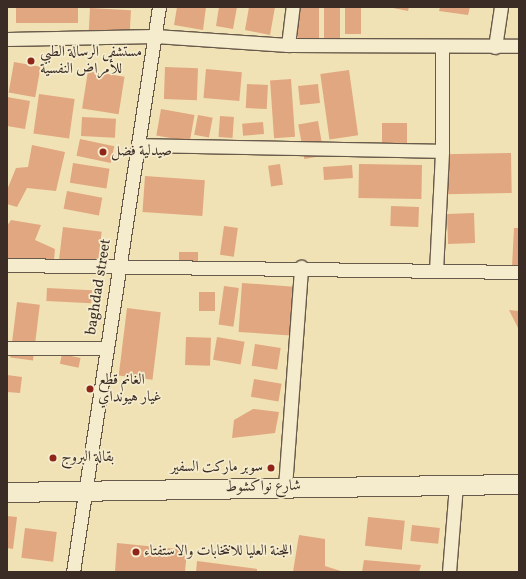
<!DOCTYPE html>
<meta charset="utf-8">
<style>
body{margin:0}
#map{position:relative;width:526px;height:579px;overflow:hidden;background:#f0e2b4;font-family:Vollkorn,Amiri,serif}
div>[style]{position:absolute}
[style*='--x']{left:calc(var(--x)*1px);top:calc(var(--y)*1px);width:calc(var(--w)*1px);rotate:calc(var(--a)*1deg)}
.building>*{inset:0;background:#e1a780;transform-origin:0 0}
.roads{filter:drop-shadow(1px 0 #685a4a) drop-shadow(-1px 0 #685a4a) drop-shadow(0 1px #685a4a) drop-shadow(0 -1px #685a4a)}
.street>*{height:13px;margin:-6.5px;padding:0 6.5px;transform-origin:6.5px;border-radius:6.5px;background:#f5ecce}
.secondary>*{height:19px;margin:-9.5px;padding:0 9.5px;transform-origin:9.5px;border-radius:9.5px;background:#f5ecce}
.dots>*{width:11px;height:11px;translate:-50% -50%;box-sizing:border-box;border:2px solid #f5ecce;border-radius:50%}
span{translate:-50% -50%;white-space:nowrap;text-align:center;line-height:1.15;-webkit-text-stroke:3.5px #f5ecce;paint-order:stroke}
.poi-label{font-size:15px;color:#3b2d26}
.left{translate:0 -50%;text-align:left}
.right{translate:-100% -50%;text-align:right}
.street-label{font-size:15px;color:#3b2d26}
.frame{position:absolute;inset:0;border:8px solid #3b2d26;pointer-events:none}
</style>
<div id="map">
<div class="building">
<div style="left:16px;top:7px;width:62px;height:16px"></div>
<div style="clip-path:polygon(177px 7px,206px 7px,203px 30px,174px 25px)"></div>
<div style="clip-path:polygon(219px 7px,237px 7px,233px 29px,216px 26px)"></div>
<div style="clip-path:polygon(249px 7px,275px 7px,270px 35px,245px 30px)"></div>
<div style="left:298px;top:7px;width:21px;height:34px"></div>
<div style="left:324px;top:7px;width:16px;height:33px"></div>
<div style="left:345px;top:7px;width:16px;height:27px"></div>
<div style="clip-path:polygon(388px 7px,409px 7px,408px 11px)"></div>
<div style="clip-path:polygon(440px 7px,470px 7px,468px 15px,439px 11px)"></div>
<div style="left:90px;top:8px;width:41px;height:26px;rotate:3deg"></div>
<div style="left:14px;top:62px;width:27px;height:31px;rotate:10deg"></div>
<div style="left:165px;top:67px;width:33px;height:32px;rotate:2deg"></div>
<div style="left:206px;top:69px;width:36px;height:29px;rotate:5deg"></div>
<div style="left:349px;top:70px;width:66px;height:29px;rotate:82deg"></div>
<div style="left:88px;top:71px;width:37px;height:38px;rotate:9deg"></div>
<div style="left:291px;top:79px;width:58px;height:21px;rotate:86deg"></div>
<div style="left:247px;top:84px;width:21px;height:24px;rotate:3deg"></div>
<div style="left:318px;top:84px;width:19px;height:20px;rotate:84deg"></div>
<div style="left:39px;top:94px;width:36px;height:40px;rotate:8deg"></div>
<div style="clip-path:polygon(7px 97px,30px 101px,25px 129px,7px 126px)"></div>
<div style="left:161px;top:109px;width:34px;height:27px;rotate:10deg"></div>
<div style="left:198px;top:115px;width:15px;height:20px;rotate:11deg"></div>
<div style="left:220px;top:116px;width:14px;height:21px;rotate:4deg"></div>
<div style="left:82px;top:117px;width:34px;height:19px;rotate:3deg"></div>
<div style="left:318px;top:121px;width:35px;height:20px;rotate:80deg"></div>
<div style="left:263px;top:122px;width:12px;height:21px;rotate:85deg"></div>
<div style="left:407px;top:123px;width:24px;height:25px;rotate:90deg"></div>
<div style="left:80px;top:139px;width:35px;height:17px;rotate:12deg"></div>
<div style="clip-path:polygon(32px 145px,65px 152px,56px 191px,27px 188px,17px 207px,7px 204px,7px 190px,16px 168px,28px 167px)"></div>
<div style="left:511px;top:153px;width:40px;height:66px;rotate:89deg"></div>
<div style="left:73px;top:163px;width:37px;height:20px;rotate:9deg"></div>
<div style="left:280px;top:164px;width:21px;height:12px;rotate:82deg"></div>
<div style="left:359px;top:164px;width:63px;height:34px;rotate:1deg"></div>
<div style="left:352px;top:165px;width:13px;height:29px;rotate:86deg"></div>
<div style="left:145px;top:176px;width:60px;height:36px;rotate:4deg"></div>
<div style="left:67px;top:191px;width:36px;height:18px;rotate:11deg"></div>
<div style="left:391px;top:206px;width:28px;height:20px;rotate:2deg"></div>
<div style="left:474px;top:213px;width:30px;height:27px;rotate:88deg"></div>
<div style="clip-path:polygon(11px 220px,41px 225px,35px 240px,55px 249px,54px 260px,7px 259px,7px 226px)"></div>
<div style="left:224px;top:226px;width:14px;height:29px;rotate:8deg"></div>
<div style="left:63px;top:227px;width:39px;height:32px;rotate:7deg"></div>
<div style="clip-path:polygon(514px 228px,519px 228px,519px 267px,512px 267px)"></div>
<div style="left:179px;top:252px;width:19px;height:13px"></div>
<div style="left:242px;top:283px;width:52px;height:49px;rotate:4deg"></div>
<div style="left:224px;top:286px;width:15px;height:39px;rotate:8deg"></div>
<div style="left:47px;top:288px;width:45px;height:13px;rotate:3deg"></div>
<div style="left:199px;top:292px;width:16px;height:19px"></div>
<div style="left:17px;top:302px;width:23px;height:56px;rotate:7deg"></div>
<div style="left:127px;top:308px;width:34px;height:68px;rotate:7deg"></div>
<div style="clip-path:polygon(509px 310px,519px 311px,519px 330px)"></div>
<div style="left:186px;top:337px;width:25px;height:28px;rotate:2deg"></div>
<div style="left:217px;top:337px;width:28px;height:23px;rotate:10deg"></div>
<div style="left:255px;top:344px;width:26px;height:22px;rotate:9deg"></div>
<div style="left:62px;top:354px;width:19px;height:10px;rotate:12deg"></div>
<div style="clip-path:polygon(7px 375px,22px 377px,20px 393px,7px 392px)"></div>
<div style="left:254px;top:379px;width:28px;height:18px;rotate:10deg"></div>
<div style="clip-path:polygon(253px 409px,279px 412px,275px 433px,232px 438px,234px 420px)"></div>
<div style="clip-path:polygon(7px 516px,17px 517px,13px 549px,7px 548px)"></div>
<div style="left:368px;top:517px;width:37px;height:29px;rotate:6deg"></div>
<div style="left:412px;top:525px;width:28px;height:16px;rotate:6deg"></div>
<div style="left:25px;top:528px;width:32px;height:30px;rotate:7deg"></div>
<div style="clip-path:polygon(299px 535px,325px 539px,325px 566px,344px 572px,293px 572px)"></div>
<div style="clip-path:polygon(117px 543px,187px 550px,185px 572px,115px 572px)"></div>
<div style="clip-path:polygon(364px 560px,421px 565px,419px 572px,362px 572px)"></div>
<div style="clip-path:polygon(197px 561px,257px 569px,257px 572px,196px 572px)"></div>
</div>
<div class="roads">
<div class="street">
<div style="--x:7;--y:39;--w:148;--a:-1.2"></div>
<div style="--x:155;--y:36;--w:133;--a:3.9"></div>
<div style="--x:288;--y:45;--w:231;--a:0.2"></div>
<div style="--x:288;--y:45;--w:38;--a:-83"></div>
<div style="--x:495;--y:47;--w:40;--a:-81.5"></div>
<div style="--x:138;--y:145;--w:304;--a:1.1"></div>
<div style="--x:7;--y:265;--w:512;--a:0.78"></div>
<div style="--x:436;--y:271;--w:120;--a:-87.1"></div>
<div style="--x:442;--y:151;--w:105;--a:-90"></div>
<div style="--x:7;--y:348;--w:99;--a:0"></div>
<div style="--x:285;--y:487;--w:221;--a:-85.8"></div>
<div style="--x:73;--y:572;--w:572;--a:-81.35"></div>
<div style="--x:449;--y:572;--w:87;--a:-85.4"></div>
</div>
<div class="secondary">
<div style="--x:7;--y:492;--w:512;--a:-0.9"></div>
</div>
</div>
<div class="dots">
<div style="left:31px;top:61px;background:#8f2418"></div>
<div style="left:103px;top:152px;background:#8f2418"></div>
<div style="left:90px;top:389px;background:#8f2418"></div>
<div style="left:53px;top:458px;background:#8f2418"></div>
<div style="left:271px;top:468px;background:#8f2418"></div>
<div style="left:136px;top:552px;background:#8f2418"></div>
</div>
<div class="poi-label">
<span class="left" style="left:40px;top:61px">مستشفى الرسالة الطبي<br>للأمراض النفسية</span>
<span class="left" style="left:111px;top:152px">صيدلية فضل</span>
<span class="left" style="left:98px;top:389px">الغانم قطع<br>غيار هيونداي</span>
<span class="left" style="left:61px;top:458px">بقالة البروج</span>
<span class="right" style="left:263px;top:468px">سوبر ماركت السفير</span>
<span class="left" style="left:144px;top:552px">اللجنة العليا للانتخابات والاستفتاء</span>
</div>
<div class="street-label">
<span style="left:99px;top:287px;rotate:-81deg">baghdad street</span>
<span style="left:263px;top:487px;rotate:-1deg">شارع نواكشوط</span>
</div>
<div class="frame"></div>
</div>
